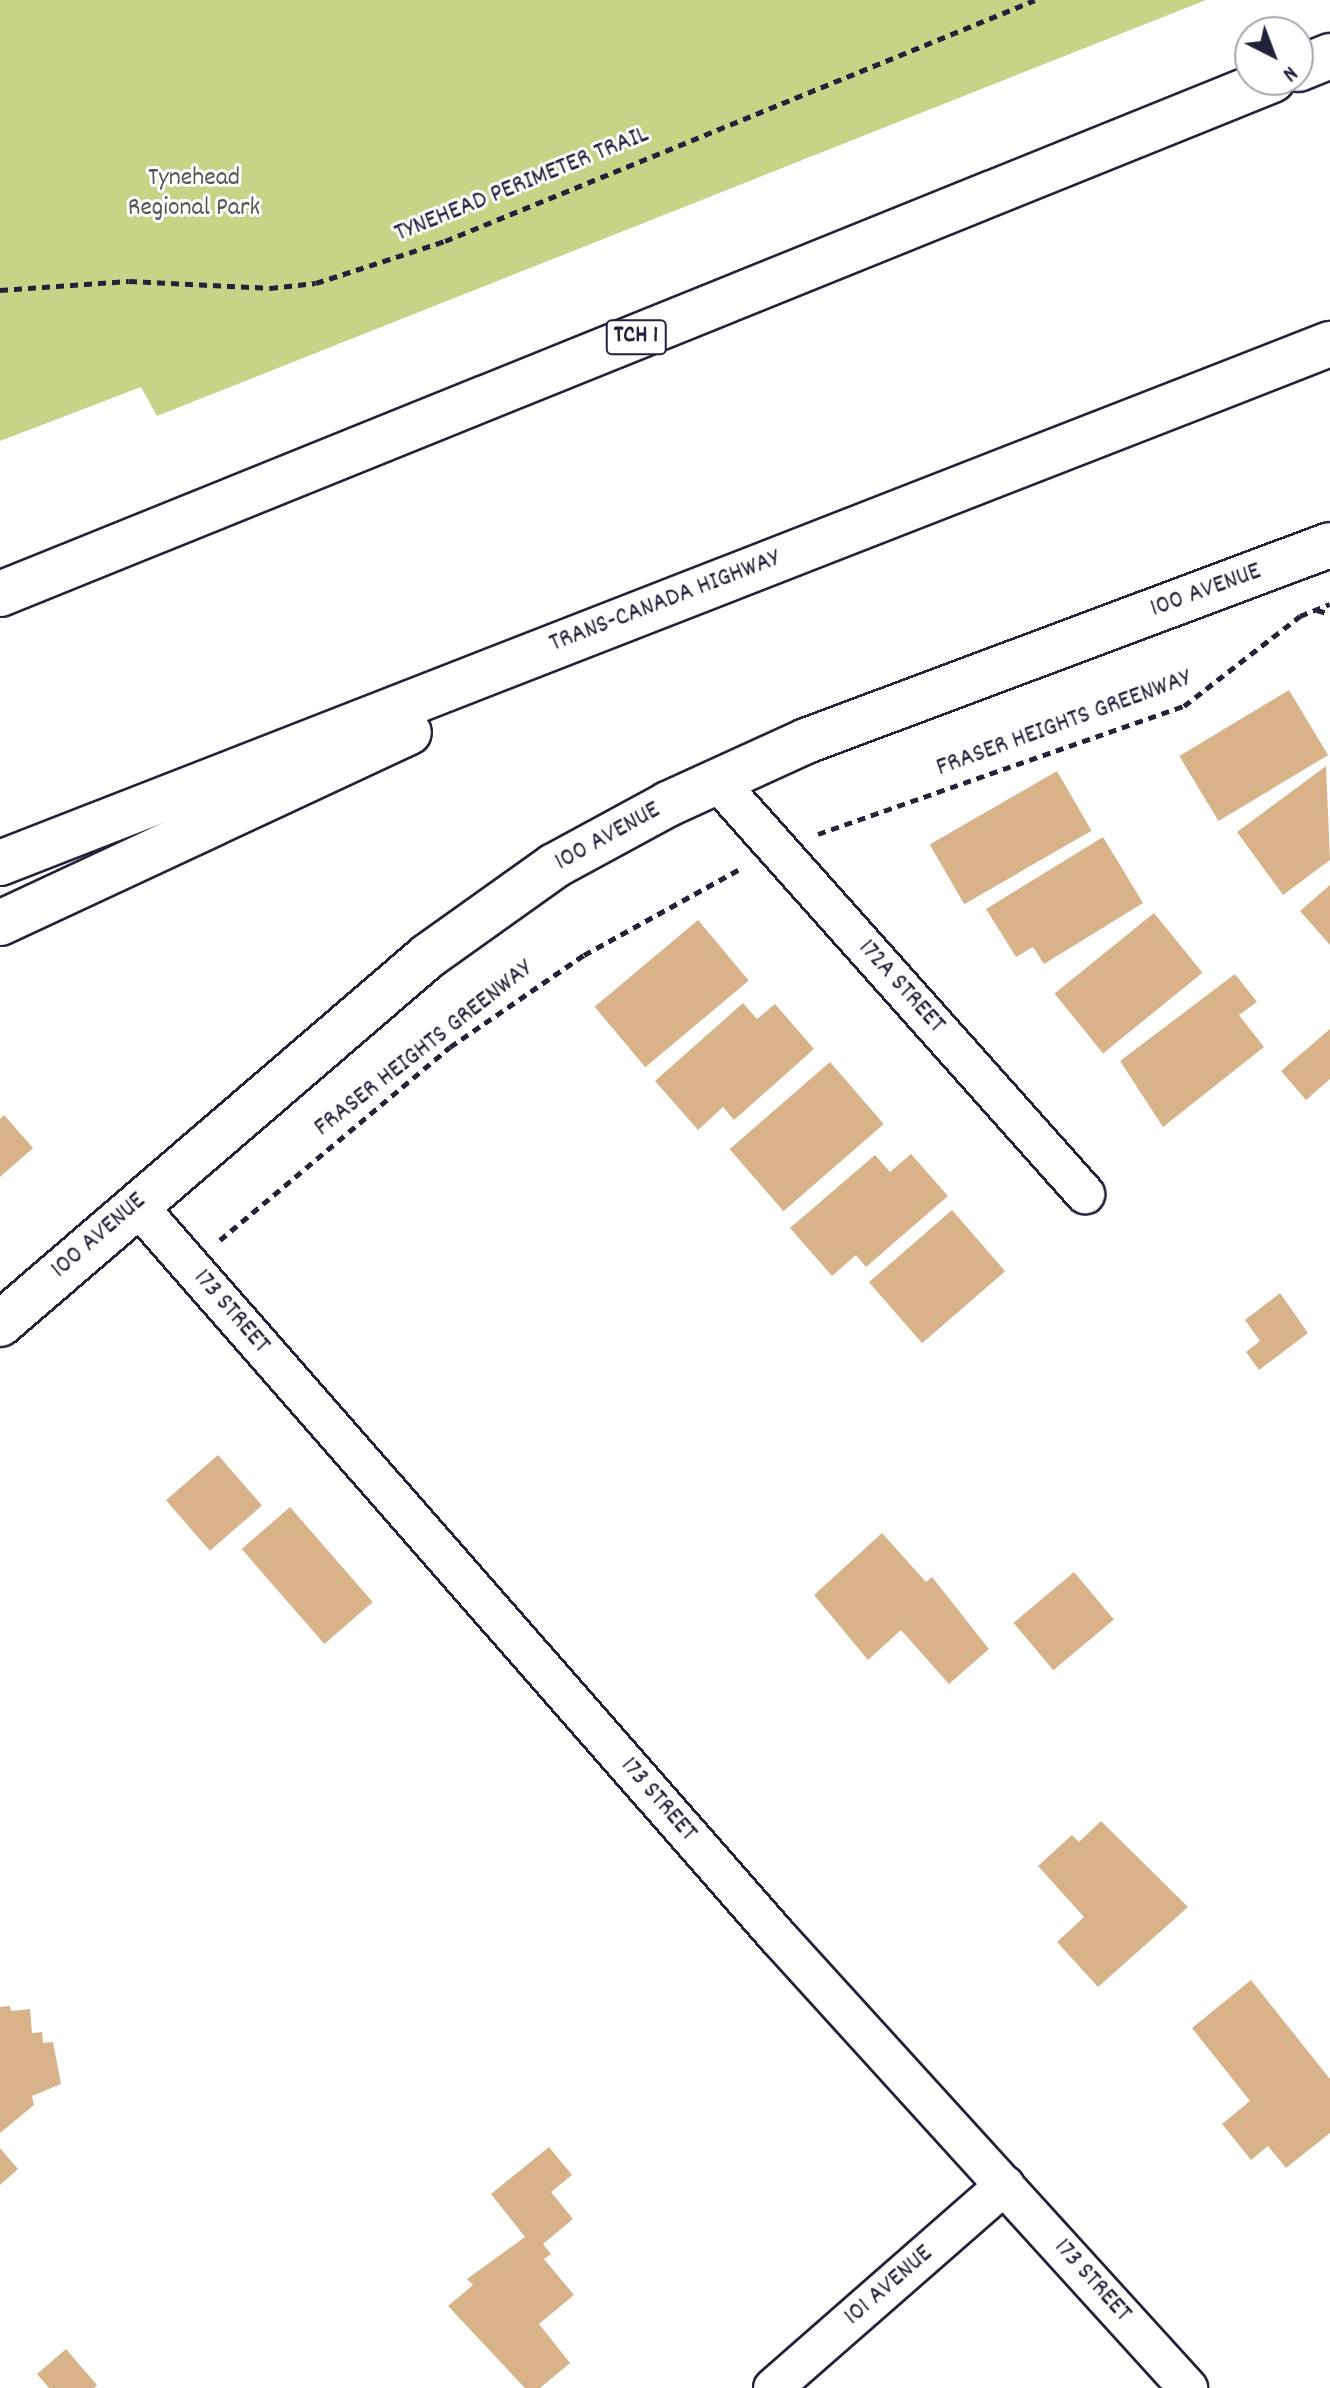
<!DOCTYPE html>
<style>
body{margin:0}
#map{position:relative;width:1330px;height:2388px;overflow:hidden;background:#fff;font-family:Dekko,sans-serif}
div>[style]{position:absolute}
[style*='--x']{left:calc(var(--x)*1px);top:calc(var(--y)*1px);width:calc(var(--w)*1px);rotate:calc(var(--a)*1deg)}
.green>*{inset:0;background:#c7d488}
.building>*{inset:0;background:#d8b389;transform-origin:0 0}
.path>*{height:5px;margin-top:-2.5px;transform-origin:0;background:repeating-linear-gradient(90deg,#22223b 0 8px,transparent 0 14px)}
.roads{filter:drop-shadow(2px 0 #22223b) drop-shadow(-2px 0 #22223b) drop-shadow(0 2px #22223b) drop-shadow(0 -2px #22223b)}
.street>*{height:38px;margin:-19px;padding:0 19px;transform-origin:19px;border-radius:19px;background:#fff}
.secondary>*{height:44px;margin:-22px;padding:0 22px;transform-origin:22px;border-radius:22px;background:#fff}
.highway>*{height:44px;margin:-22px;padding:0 22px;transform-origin:22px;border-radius:22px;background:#fff}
span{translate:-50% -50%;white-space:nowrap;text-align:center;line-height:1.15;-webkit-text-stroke:6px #fff;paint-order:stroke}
.shield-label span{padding:2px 6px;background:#fff;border:2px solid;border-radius:6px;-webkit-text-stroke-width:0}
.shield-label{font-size:24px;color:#22223b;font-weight:700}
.park-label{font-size:26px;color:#545752}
.street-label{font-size:26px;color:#22223b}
.north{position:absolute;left:1234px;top:16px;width:80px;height:80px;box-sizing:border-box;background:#fff;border:2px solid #a7a7b1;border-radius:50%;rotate:138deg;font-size:22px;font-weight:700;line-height:32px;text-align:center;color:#22223b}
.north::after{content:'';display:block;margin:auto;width:28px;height:36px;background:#22223b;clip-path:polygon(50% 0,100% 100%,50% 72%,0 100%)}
</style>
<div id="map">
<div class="green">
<div style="clip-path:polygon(0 0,1206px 0,157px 416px,141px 387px,0 441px)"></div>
</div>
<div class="building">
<div style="left:1289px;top:690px;width:76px;height:128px;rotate:59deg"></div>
<div style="clip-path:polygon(1326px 766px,1330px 860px,1283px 895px,1237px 832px)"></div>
<div style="left:1057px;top:771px;width:69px;height:147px;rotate:60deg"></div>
<div style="clip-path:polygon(1103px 837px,1143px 903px,1044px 964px,1033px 947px,1016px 957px,986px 909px)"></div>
<div style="clip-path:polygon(1330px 885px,1330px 945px,1300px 911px)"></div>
<div style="left:1154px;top:913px;width:77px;height:128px;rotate:51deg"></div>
<div style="left:698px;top:920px;width:79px;height:135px;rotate:50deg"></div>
<div style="clip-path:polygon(1235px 974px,1257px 1002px,1239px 1015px,1264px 1047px,1163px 1127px,1120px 1061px)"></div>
<div style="clip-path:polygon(743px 1003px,757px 1019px,775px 1004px,814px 1049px,734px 1120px,723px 1107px,698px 1130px,655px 1081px)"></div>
<div style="clip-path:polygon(1330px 1029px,1330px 1079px,1306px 1100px,1281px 1071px)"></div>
<div style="left:830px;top:1062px;width:82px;height:133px;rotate:49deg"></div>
<div style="clip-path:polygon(4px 1115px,33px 1148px,0 1177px,0 1119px)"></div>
<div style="clip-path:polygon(911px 1154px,948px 1196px,866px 1267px,856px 1255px,832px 1276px,790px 1228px,875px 1155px,890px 1172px)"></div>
<div style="left:952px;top:1210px;width:81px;height:110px;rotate:49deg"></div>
<div style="clip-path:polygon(1280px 1293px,1308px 1333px,1259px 1370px,1246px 1352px,1260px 1341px,1245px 1320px)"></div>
<div style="left:218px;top:1455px;width:67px;height:69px;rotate:49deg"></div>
<div style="left:290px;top:1507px;width:126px;height:64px;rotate:49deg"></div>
<div style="clip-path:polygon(882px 1533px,926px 1582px,932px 1577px,989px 1649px,949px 1684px,901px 1630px,868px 1660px,814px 1595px)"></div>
<div style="left:1074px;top:1572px;width:62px;height:79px;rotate:50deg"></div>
<div style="clip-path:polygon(1101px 1821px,1188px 1907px,1098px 1987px,1057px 1942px,1084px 1917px,1038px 1866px,1072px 1835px,1079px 1842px)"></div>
<div style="clip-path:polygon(1251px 1980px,1330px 2079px,1330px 2133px,1286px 2168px,1268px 2146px,1251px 2160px,1222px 2124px,1250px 2101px,1192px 2028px)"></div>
<div style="clip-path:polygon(10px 2006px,11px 2011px,30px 2009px,32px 2033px,42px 2032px,43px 2043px,53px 2042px,61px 2084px,32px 2096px,34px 2105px,0 2133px,0 2007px)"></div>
<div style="clip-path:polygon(549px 2147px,572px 2175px,551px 2192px,573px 2219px,543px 2244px,551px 2254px,544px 2259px,574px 2295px,539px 2324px,570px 2363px,540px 2388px,525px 2388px,448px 2306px,473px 2285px,467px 2279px,525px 2237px,491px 2194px)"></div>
<div style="clip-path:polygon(0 2148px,18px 2169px,0 2185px)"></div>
<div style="clip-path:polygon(66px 2349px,97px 2385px,94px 2388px,49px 2388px,37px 2374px)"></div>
</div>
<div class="path">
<div style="--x:0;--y:290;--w:129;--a:-4"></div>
<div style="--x:129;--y:281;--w:141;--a:2.8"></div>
<div style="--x:270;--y:288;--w:46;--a:-6.2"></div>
<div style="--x:316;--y:283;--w:136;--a:-18"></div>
<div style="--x:445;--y:241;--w:637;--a:-22.22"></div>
<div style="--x:1317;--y:610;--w:14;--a:17"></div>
<div style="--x:818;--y:834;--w:388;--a:-19.3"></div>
<div style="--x:1184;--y:706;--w:147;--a:-37.8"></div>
<div style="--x:1300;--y:616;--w:32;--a:-22"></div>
<div style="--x:220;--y:1240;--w:300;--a:-40"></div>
<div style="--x:450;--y:1047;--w:163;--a:-34.5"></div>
<div style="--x:584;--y:955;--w:178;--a:-28.9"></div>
</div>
<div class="roads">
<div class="street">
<div style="--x:716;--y:780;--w:555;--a:48.29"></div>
<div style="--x:136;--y:1204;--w:974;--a:48.79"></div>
<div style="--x:778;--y:1937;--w:610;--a:47.73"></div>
<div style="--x:773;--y:2388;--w:308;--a:-41.2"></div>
</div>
<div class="secondary">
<div style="--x:0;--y:1324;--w:564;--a:-40.69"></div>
<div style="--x:428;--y:956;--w:155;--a:-35.5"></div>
<div style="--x:554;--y:866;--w:130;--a:-28.5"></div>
<div style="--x:668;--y:804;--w:152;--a:-24.5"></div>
<div style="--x:806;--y:741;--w:559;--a:-20.51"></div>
</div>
<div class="highway">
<div style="--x:1298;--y:69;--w:35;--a:-22"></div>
<div style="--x:0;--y:594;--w:1372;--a:-22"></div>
<div style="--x:0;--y:863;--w:1428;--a:-21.32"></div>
<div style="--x:0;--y:923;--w:451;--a:-25"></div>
</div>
</div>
<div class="shield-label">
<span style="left:636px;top:337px">TCH 1</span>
</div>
<div class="park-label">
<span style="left:194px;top:194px">Tynehead<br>Regional Park</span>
</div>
<div class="street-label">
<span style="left:522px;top:185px;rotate:-22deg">TYNEHEAD PERIMETER TRAIL</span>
<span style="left:1206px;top:591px;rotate:-20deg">100 AVENUE</span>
<span style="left:665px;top:602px;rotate:-21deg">TRANS-CANADA HIGHWAY</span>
<span style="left:1064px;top:724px;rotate:-20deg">FRASER HEIGHTS GREENWAY</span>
<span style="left:608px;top:837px;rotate:-29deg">100 AVENUE</span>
<span style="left:901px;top:987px;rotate:48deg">172A STREET</span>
<span style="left:424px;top:1049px;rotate:-38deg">FRASER HEIGHTS GREENWAY</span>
<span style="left:99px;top:1236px;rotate:-41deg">100 AVENUE</span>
<span style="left:231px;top:1312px;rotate:49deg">173 STREET</span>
<span style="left:658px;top:1800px;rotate:49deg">173 STREET</span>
<span style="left:1092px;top:2281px;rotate:48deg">173 STREET</span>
<span style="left:889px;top:2286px;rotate:-41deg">101 AVENUE</span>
</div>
<div class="north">N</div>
</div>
